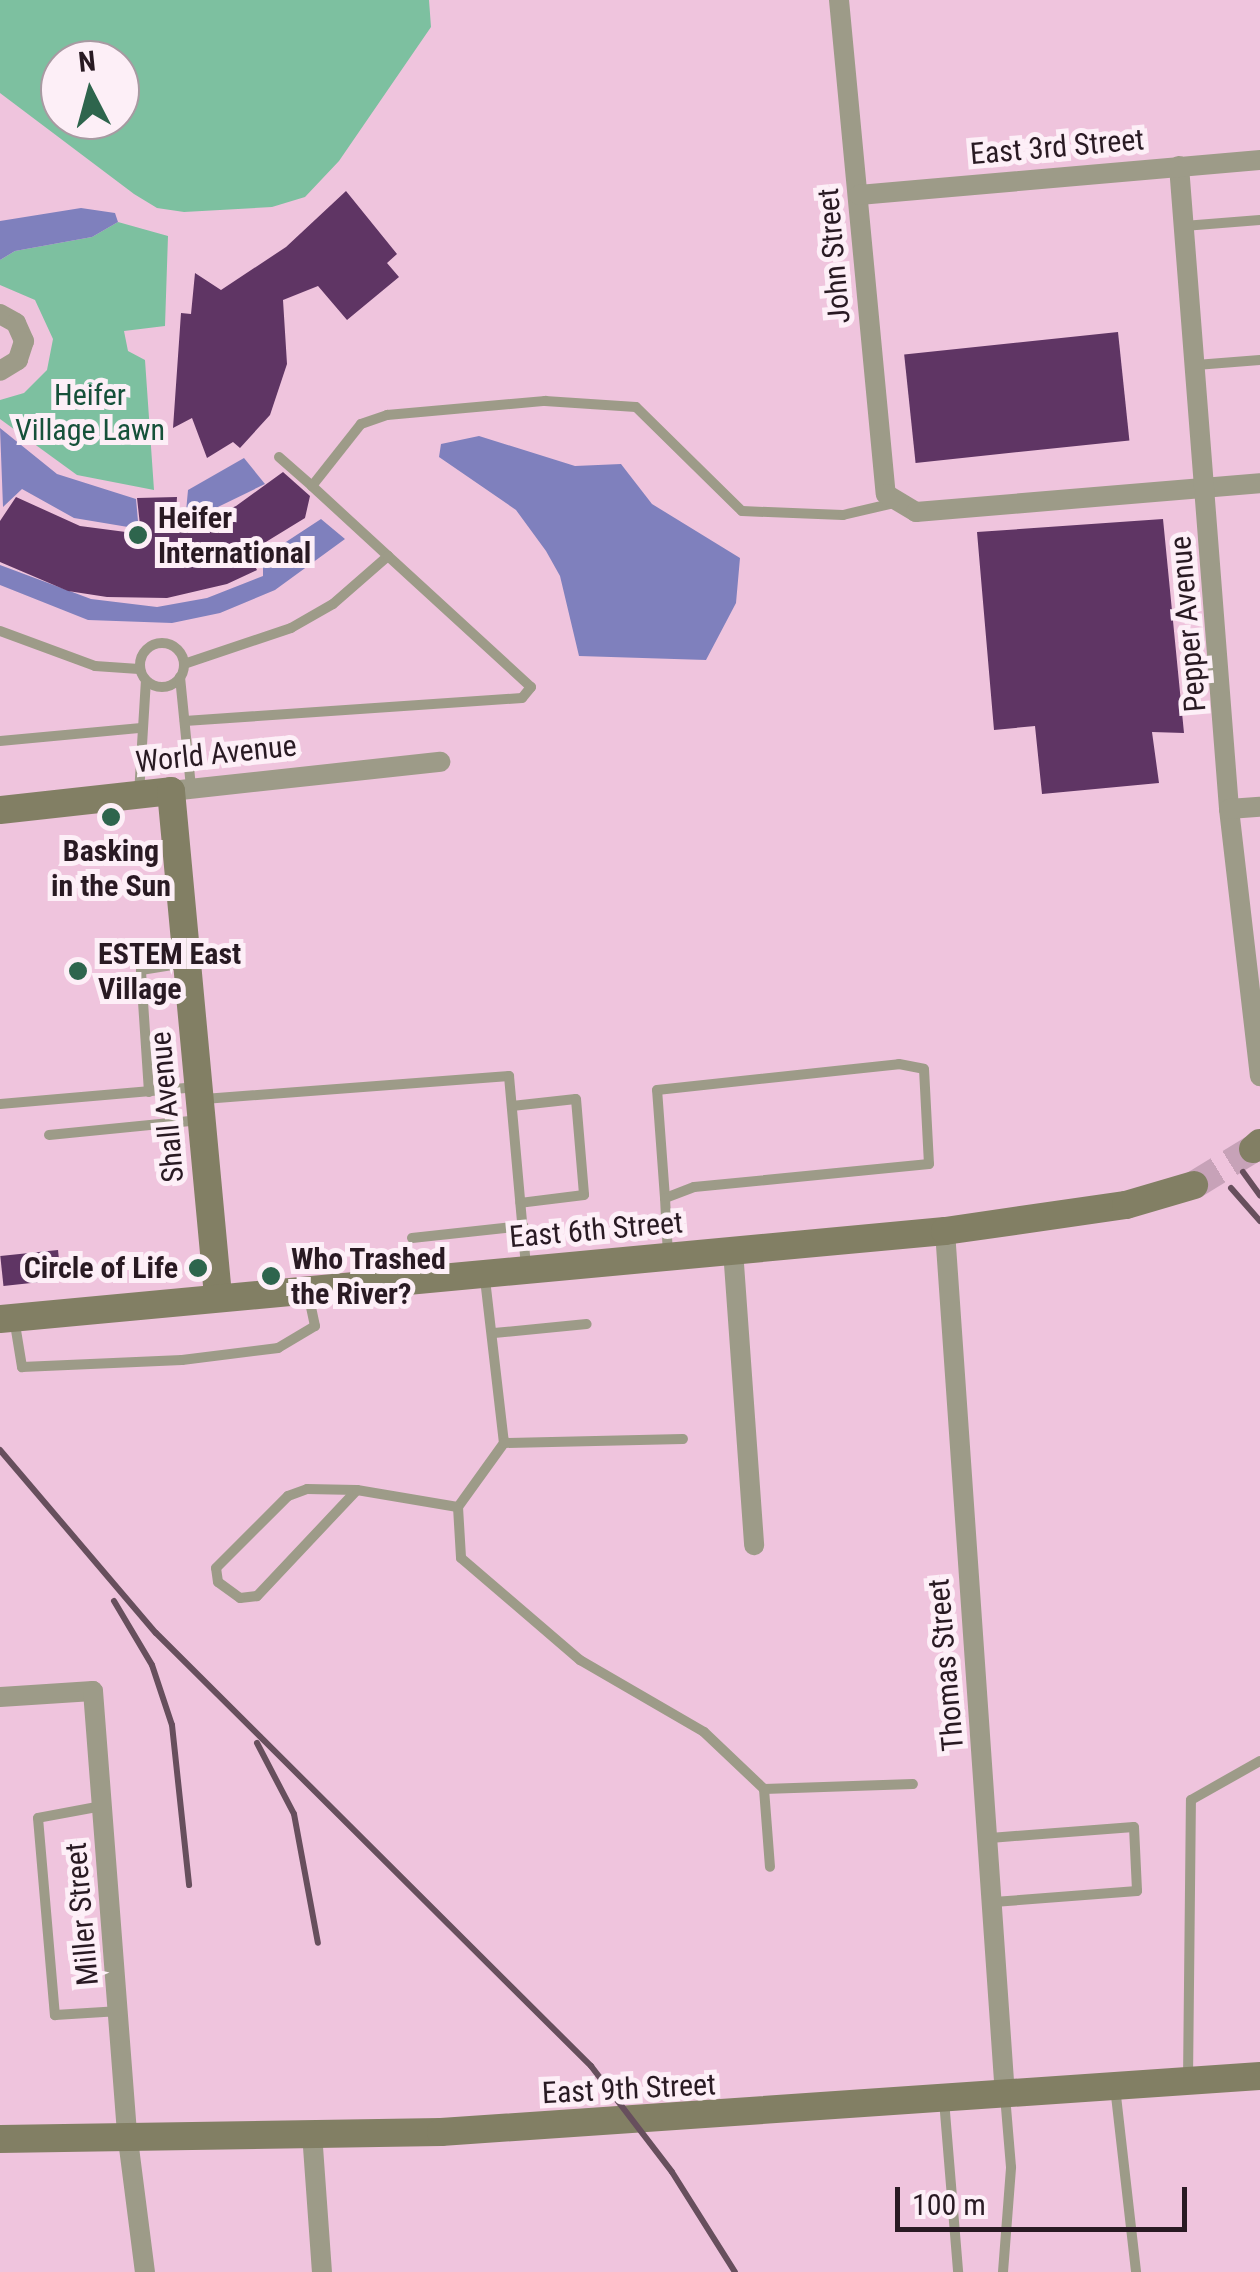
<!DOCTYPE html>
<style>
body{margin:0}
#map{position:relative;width:1260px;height:2272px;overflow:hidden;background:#efc4dd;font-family:"Roboto Condensed",sans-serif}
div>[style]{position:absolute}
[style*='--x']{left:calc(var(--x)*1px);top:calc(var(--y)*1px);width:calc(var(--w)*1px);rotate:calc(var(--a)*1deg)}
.green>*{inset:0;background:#7dc0a0}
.water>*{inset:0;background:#7f80bd}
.building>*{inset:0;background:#5f3564;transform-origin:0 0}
.secondary-tunnel>*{height:28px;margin-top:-14px;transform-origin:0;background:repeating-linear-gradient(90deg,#c7a2b8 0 28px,transparent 0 42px)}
.lane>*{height:10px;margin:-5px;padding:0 5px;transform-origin:5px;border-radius:5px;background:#9d9b88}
.lane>.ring{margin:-5px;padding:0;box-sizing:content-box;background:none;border:10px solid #9d9b88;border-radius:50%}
.street>*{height:20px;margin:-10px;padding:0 10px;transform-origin:10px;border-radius:10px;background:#9d9b88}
.secondary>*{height:28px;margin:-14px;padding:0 14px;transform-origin:14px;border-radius:14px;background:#827f64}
.rail>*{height:6px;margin:-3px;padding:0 3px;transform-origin:3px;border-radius:3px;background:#674f5d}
.dots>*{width:28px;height:28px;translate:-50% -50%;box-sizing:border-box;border:5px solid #fdeff7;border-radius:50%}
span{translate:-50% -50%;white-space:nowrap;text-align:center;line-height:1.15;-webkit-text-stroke:10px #fdeff7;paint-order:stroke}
.street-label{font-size:30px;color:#291a23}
.park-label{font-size:30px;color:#16513a}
.poi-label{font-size:30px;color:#291a23;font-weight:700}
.left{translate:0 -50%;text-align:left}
.right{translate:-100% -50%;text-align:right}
.north{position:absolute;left:40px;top:40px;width:100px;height:100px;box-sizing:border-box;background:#fdeff7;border:2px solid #a89aa2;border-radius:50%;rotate:354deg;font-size:28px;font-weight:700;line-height:40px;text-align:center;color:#291a23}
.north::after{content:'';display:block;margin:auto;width:35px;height:45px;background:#2e654d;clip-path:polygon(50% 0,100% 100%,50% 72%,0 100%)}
.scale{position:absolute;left:895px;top:2187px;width:292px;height:45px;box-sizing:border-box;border:5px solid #291a23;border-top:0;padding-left:12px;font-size:30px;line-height:35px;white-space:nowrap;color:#291a23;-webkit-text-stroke:8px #fdeff7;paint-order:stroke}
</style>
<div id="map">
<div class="green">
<div style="clip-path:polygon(evenodd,0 0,429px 0,431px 27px,339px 161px,305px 197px,272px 207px,184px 212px,157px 208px,134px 194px,0 93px,0 0,120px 60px,120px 120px,60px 120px,60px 60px,120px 60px)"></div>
<div style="clip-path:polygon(118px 222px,168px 236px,165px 326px,124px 331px,128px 351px,145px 360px,154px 490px,77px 475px,0 419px,0 400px,24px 393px,47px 370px,53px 339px,35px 300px,0 285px,0 260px,15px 251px,92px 237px)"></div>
</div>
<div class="water">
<div style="clip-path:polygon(81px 208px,115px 213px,118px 222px,92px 237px,15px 251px,0 260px,0 221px)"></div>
<div style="clip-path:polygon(0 428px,57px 474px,136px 499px,138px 521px,146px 522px,146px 530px,74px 518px,22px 489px,3px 507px)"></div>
<div style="clip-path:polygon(479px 436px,575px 466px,621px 464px,652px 504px,740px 558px,736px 603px,706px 660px,579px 656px,560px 576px,546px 551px,516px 510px,439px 457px,441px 444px)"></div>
<div style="clip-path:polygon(244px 458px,265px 484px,185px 523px,188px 490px)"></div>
<div style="clip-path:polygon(321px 519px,345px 539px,275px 590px,220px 613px,172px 623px,88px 620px,0 585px,0 565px,91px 599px,157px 607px,207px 598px,263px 576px,263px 557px)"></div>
</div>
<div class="building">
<div style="clip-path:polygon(346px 191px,397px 254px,387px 263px,399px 277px,347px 320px,318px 286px,283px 300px,287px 364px,270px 415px,240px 448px,233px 442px,207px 458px,192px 418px,173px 428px,181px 313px,191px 314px,195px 273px,221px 290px,286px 247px)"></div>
<div style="left:1118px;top:332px;width:109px;height:215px;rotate:84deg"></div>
<div style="clip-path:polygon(283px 472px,310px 496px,305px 518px,248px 553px,257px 570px,227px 584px,167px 598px,107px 597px,68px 591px,0 562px,0 521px,16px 497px,80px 526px,141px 534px,137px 498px,177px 497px,175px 533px,236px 506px)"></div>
<div style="clip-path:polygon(1163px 519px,1184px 733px,1152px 732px,1159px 783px,1042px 794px,1035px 726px,994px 730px,977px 532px)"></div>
<div style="left:58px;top:1250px;width:30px;height:58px;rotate:84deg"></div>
</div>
<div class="secondary-tunnel">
<div style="--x:1194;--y:1185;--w:69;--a:-31.4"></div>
</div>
<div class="lane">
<div style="--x:1184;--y:226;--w:76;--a:-4.5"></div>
<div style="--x:1196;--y:365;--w:64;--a:-4.5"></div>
<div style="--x:279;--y:457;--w:44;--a:41.3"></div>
<div style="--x:388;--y:556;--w:103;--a:-137.4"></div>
<div style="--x:312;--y:486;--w:79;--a:-51.7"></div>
<div style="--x:361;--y:424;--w:28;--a:-19"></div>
<div style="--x:387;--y:415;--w:159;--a:-5.1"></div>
<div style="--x:545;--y:401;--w:91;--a:3.8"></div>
<div style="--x:636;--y:407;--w:148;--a:44.5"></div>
<div style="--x:742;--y:511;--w:101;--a:2.3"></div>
<div style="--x:843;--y:515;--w:52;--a:-13.2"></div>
<div style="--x:0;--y:631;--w:101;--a:20.2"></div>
<div style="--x:95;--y:666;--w:44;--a:3.9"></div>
<div class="ring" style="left:140px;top:643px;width:34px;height:34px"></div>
<div style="--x:184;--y:664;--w:113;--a:-18.6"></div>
<div style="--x:291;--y:628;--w:48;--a:-29.7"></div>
<div style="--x:333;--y:604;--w:73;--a:-41.1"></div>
<div style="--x:388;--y:556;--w:194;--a:42.5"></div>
<div style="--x:531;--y:687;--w:14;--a:129"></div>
<div style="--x:522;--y:698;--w:338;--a:176.1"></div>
<div style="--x:180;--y:677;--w:112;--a:84.3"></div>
<div style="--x:0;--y:741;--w:142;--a:-5.3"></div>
<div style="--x:139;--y:794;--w:113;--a:-86.5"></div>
<div style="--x:149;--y:1092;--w:122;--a:-93.8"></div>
<div style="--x:141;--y:970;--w:44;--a:-9.2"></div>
<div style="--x:204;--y:1099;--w:306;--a:-4.3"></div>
<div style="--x:509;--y:1076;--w:191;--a:84.9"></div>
<div style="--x:0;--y:1104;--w:198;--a:-4.9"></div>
<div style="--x:512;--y:1106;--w:64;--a:-6.2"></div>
<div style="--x:576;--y:1099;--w:96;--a:85.2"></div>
<div style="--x:584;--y:1195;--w:64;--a:172.9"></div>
<div style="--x:49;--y:1135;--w:152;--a:-5.7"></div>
<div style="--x:665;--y:1198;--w:108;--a:-94.2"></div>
<div style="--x:657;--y:1090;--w:243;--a:-6.1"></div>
<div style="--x:899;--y:1064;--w:25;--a:11"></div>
<div style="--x:924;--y:1069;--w:95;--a:87"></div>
<div style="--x:929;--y:1164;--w:236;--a:174.4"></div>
<div style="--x:694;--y:1187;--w:31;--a:159"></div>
<div style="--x:665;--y:1198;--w:57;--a:87"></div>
<div style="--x:412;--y:1238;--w:112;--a:-6.2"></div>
<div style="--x:485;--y:1279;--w:165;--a:83.4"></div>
<div style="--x:504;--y:1443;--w:79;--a:125.7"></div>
<div style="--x:458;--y:1507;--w:51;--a:86.6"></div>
<div style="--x:461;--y:1558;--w:157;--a:40.6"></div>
<div style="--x:580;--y:1660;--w:143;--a:30.1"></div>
<div style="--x:704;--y:1732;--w:83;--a:43.5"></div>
<div style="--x:764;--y:1789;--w:149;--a:-1.9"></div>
<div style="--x:14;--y:1318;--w:50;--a:80.7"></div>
<div style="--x:22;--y:1367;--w:160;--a:-2.5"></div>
<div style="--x:182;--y:1360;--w:97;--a:-7.1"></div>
<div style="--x:278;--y:1348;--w:43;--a:-30.7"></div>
<div style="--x:315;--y:1326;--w:34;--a:-102"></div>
<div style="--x:494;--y:1333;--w:93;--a:-5.5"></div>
<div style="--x:504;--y:1443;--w:179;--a:-1.3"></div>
<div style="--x:357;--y:1490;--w:146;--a:133.3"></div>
<div style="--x:257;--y:1596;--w:17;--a:173"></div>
<div style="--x:240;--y:1598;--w:27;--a:-144"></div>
<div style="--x:218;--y:1582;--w:14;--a:-98"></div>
<div style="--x:216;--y:1568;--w:102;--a:-45"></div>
<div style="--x:288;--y:1496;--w:20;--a:-20"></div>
<div style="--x:307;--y:1489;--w:50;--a:1.1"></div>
<div style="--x:357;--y:1490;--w:102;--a:9.6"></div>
<div style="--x:764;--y:1789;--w:78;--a:85.6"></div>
<div style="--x:102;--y:1806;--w:65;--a:169.4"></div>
<div style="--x:38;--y:1818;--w:198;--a:85.1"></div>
<div style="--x:55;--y:2015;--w:65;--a:-3.5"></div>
<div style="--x:990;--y:1838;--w:144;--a:-4.4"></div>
<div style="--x:1134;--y:1827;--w:64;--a:87.3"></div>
<div style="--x:1137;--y:1891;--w:144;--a:175.6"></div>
<div style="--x:1188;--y:2080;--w:280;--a:-89.4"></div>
<div style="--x:1191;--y:1800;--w:79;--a:-29.5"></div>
<div style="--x:1115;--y:2087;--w:186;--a:83.5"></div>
<div style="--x:944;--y:2100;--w:173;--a:85.3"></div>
<div style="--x:1003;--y:2272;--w:105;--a:-85.6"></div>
<div style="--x:1011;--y:2167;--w:72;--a:-94.8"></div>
</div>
<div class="street">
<div style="--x:839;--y:0;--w:496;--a:84.6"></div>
<div style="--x:886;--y:494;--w:35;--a:31"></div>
<div style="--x:916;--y:512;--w:345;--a:-4.8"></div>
<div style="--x:1179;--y:166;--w:645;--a:85.55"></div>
<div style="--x:1229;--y:809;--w:269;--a:83.4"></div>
<div style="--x:859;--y:195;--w:403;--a:-5"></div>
<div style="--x:0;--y:314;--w:18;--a:29"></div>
<div style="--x:16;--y:323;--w:20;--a:66"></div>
<div style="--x:24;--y:341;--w:20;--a:108"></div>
<div style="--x:18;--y:360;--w:21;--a:149"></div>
<div style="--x:171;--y:791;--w:271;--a:-6.2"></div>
<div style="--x:1229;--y:809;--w:31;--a:-4"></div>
<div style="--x:945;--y:1231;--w:866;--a:86.03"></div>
<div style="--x:733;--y:1250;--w:296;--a:85.9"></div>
<div style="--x:0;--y:1697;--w:93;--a:-3.7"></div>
<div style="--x:93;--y:1691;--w:442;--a:85.6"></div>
<div style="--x:127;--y:2132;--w:141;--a:82.7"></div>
<div style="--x:312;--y:2133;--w:139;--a:85.9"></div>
</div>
<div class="secondary">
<div style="--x:0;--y:810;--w:172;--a:-6.3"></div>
<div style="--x:171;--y:791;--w:507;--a:84.68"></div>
<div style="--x:1253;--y:1149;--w:9;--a:-41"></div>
<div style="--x:0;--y:1319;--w:949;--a:-5.32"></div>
<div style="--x:945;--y:1231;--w:183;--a:-8.2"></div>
<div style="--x:1126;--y:1205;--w:71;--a:-16.4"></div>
<div style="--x:0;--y:2139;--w:441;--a:-0.9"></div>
<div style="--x:441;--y:2132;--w:821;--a:-3.91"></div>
</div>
<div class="rail">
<div style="--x:1243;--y:1172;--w:29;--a:54"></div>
<div style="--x:1231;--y:1188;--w:44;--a:48.7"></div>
<div style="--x:0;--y:1450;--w:240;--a:49.6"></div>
<div style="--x:156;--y:1633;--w:614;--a:44.87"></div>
<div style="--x:591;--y:2066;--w:133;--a:52.6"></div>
<div style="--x:672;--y:2172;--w:118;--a:57.8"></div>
<div style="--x:114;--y:1601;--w:74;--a:59.3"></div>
<div style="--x:152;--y:1665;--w:63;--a:71.6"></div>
<div style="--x:172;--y:1725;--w:161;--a:83.9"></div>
<div style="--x:257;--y:1743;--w:80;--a:62.5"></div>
<div style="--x:294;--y:1814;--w:131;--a:79.5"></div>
</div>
<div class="dots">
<div style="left:138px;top:535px;background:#2e654d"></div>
<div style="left:111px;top:817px;background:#2e654d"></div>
<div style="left:78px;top:971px;background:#2e654d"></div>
<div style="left:198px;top:1268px;background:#2e654d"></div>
<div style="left:271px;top:1276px;background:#2e654d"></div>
</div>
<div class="street-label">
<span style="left:1057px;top:147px;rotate:-5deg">East 3rd Street</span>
<span style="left:834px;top:256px;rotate:-95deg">John Street</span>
<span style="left:1188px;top:624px;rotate:-95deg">Pepper Avenue</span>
<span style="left:216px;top:754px;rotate:-6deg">World Avenue</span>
<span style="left:167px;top:1107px;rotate:-95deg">Shall Avenue</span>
<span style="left:596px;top:1230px;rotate:-5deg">East 6th Street</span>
<span style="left:946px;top:1665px;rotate:-95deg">Thomas Street</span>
<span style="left:82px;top:1914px;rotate:-95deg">Miller Street</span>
<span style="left:629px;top:2089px;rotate:-3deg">East 9th Street</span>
</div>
<div class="park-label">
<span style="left:90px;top:412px">Heifer<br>Village Lawn</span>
</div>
<div class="poi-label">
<span class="left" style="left:158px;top:535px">Heifer<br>International</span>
<span style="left:111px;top:868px">Basking<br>in the Sun</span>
<span class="left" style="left:98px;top:971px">ESTEM East<br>Village</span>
<span class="left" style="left:291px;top:1276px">Who Trashed<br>the River?</span>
<span class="right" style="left:178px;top:1268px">Circle of Life</span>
</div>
<div class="north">N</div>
<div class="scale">100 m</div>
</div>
